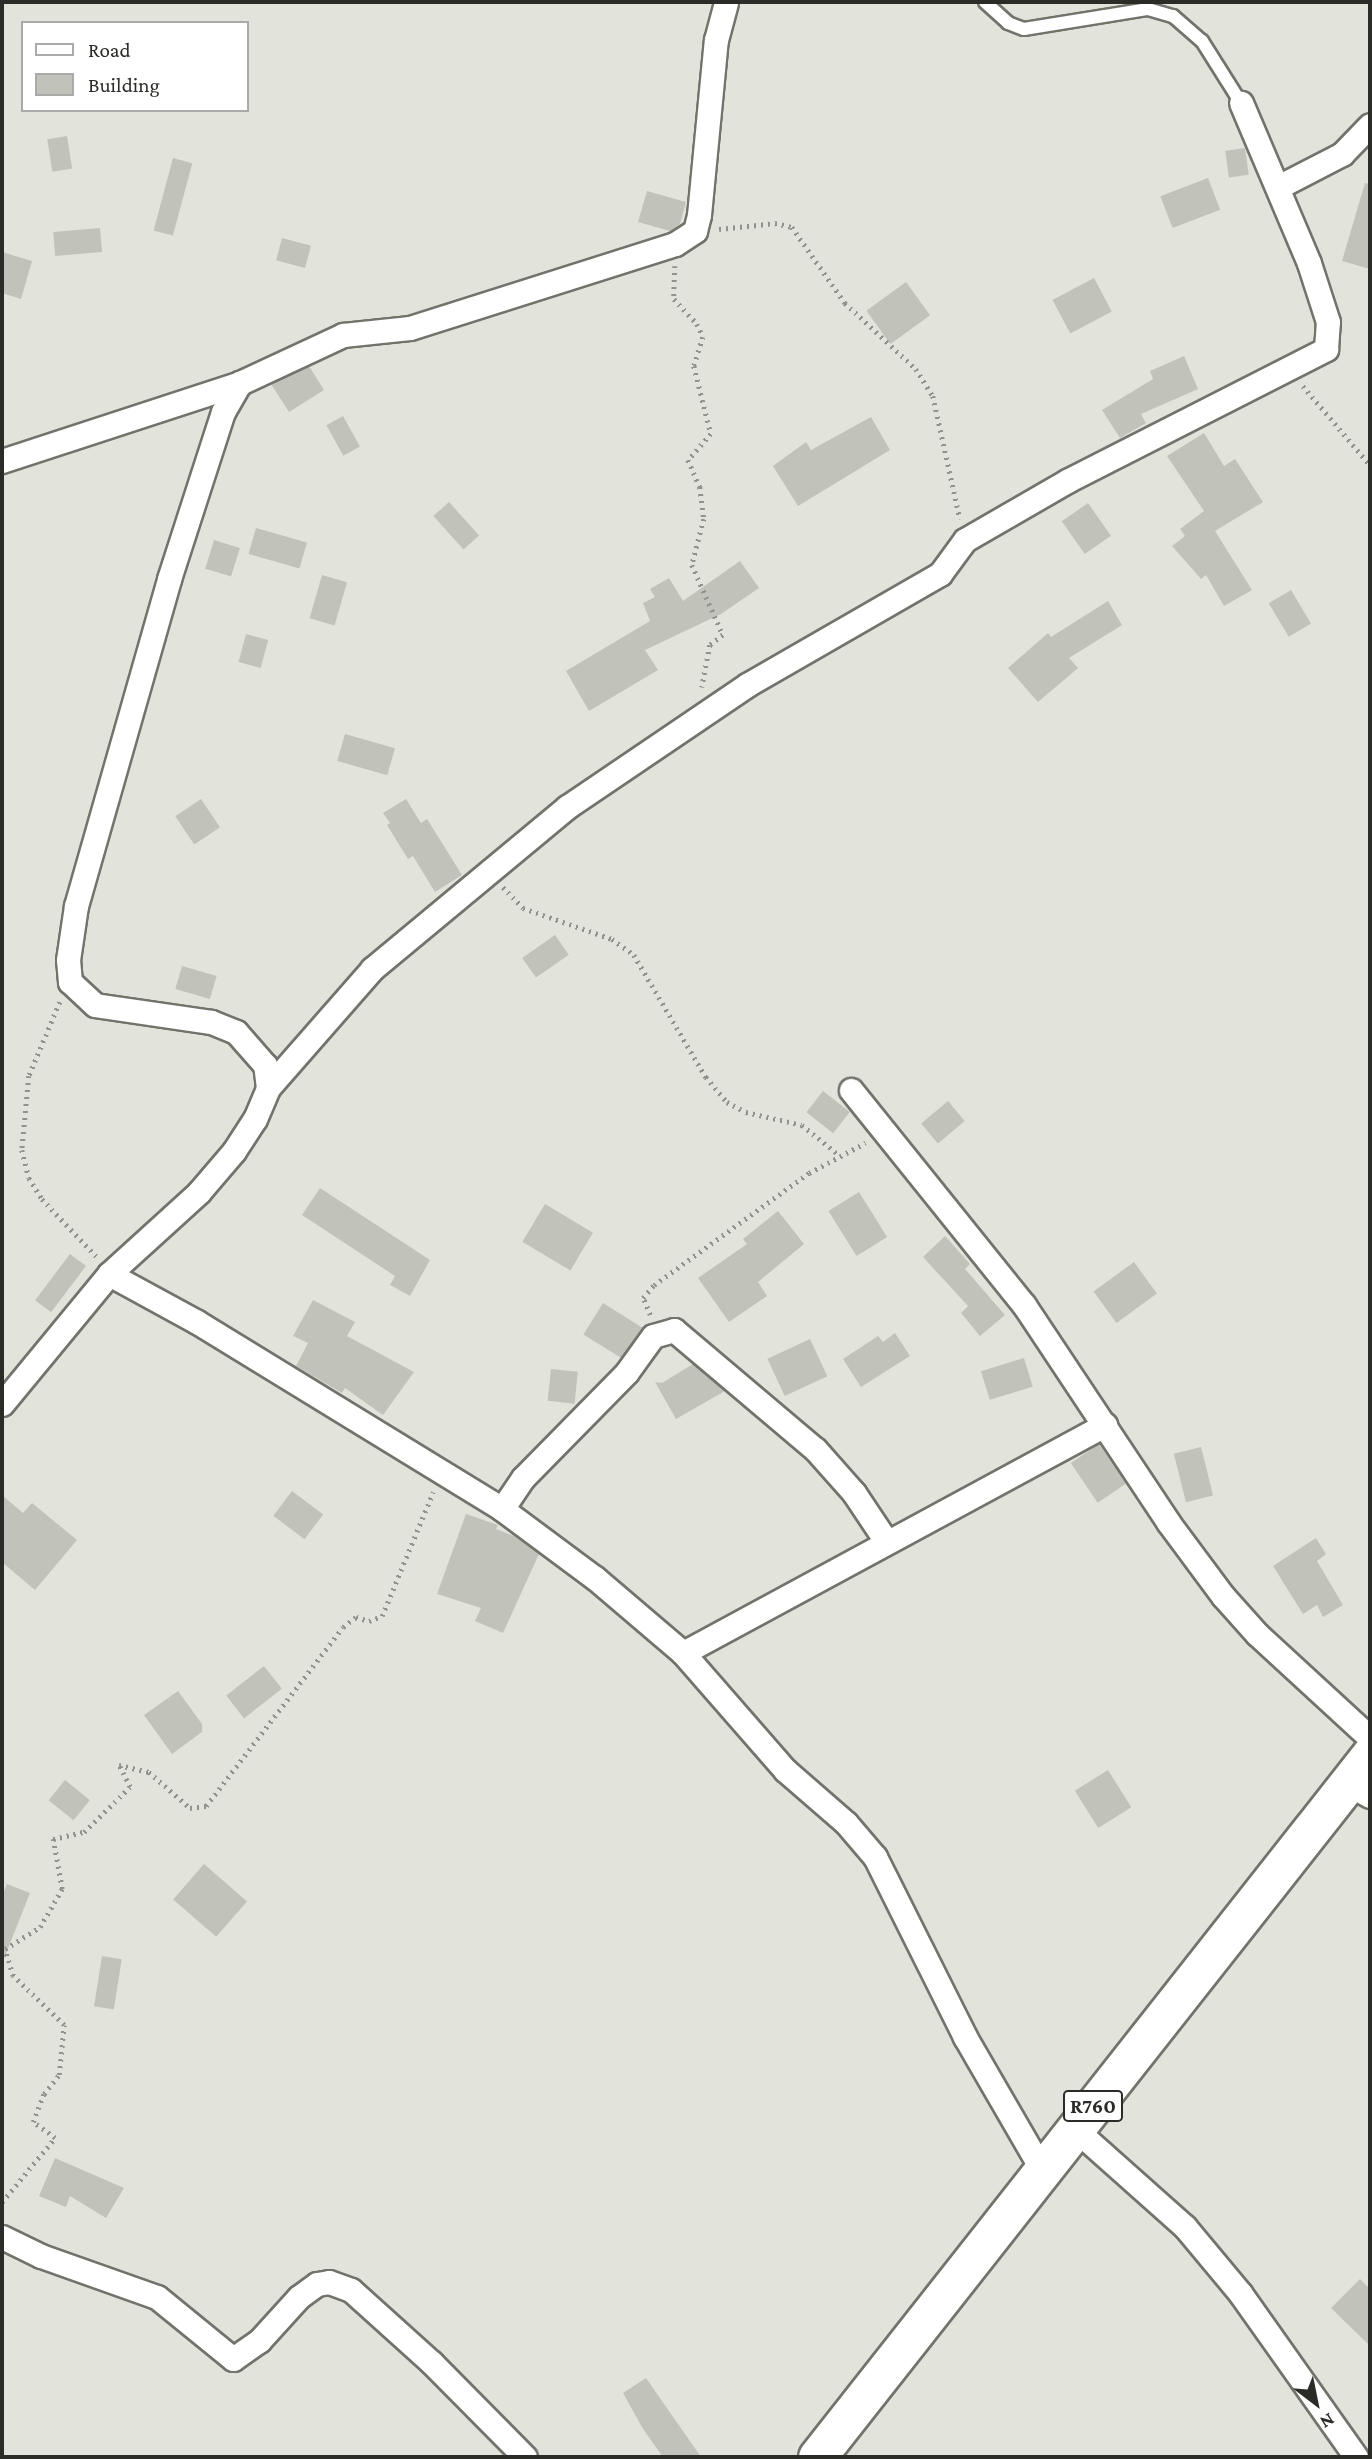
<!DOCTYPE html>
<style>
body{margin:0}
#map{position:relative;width:1372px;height:2459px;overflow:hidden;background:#e2e4db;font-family:"Crimson Pro",serif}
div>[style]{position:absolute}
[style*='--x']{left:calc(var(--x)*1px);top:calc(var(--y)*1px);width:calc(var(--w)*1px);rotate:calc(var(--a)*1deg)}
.building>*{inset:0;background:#c1c3ba;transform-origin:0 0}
.path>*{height:4.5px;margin-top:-2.25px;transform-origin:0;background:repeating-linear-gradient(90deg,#91928c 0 2px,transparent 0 7px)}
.roads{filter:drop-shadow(2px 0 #72736b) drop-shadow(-2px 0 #72736b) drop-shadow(0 2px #72736b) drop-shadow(0 -2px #72736b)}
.service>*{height:12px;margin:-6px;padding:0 6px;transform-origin:6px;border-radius:6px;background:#fff}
.minor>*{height:23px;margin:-11.5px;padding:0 11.5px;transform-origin:11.5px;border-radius:11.5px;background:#fff}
.primary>*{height:37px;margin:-18.5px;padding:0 18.5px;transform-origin:18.5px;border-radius:18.5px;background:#fff}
span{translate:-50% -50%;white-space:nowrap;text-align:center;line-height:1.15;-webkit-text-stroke:5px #fff;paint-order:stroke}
.shield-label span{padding:2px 5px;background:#fff;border:2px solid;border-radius:5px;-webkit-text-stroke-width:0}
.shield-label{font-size:21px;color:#2b2c28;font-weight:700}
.frame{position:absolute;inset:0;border:4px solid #2b2c28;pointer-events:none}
.legend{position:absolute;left:21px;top:21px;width:228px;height:91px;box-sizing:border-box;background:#fff;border:2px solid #aaaba9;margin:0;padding:9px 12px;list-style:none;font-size:21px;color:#2b2c28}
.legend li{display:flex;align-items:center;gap:14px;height:35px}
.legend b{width:35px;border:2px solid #aaaba9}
.north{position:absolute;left:1281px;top:2368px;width:70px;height:70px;-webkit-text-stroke:5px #fff;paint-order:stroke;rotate:148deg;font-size:19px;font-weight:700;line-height:28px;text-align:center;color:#2b2c28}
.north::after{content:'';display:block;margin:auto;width:24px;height:32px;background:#2b2c28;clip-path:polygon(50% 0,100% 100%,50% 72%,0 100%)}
</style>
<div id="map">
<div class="building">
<div style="left:67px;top:136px;width:33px;height:20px;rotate:81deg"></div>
<div style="left:1245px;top:148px;width:27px;height:20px;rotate:82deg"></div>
<div style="left:173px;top:158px;width:20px;height:75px;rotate:15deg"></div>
<div style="left:1208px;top:178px;width:34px;height:51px;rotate:69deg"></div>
<div style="clip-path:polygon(1365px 183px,1370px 184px,1370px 269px,1342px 261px)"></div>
<div style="clip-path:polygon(647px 191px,686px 202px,680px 224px,670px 231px,638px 222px)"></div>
<div style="left:100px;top:228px;width:24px;height:47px;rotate:85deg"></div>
<div style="left:282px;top:238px;width:30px;height:23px;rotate:15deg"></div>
<div style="clip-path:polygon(2px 252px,32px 261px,21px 299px,2px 293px)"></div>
<div style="left:1094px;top:278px;width:38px;height:47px;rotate:62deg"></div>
<div style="left:906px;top:282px;width:41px;height:49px;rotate:54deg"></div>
<div style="clip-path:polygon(1184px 356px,1198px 389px,1141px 414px,1146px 423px,1120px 438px,1102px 410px,1153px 379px,1150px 371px)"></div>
<div style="clip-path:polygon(309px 366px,324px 390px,289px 412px,271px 384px)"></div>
<div style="left:343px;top:416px;width:35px;height:19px;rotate:61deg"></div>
<div style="clip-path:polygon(871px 417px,890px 450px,798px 506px,773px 466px,806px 442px,811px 450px)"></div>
<div style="clip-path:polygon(1204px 433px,1224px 466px,1235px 459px,1263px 502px,1215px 531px,1252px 590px,1224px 606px,1206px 575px,1201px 579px,1172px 546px,1185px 536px,1180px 529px,1204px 511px,1167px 456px)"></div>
<div style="left:449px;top:502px;width:45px;height:21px;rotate:48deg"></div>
<div style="left:1088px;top:503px;width:40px;height:32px;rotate:55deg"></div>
<div style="left:256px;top:528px;width:53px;height:27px;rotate:16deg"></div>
<div style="left:214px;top:540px;width:27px;height:30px;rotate:17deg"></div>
<div style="clip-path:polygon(740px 561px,759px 588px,721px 614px,645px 650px,658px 670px,589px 711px,566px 671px,650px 621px,643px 603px,655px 597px,650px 589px,669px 578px,683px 601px)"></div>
<div style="left:322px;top:575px;width:26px;height:45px;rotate:16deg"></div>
<div style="left:1291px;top:590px;width:39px;height:26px;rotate:59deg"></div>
<div style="clip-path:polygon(1108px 601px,1122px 625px,1069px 658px,1078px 668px,1038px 702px,1008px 668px,1048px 633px,1051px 637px)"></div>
<div style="left:246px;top:634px;width:23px;height:29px;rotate:15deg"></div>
<div style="left:345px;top:734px;width:52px;height:28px;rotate:16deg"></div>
<div style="left:201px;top:799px;width:34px;height:31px;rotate:56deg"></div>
<div style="clip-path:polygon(406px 799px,421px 823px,427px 819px,462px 875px,435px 892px,413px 856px,408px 859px,387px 825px,390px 823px,383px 813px)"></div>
<div style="left:555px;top:935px;width:24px;height:40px;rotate:55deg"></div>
<div style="left:182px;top:966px;width:36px;height:24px;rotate:16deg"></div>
<div style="left:823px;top:1091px;width:34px;height:27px;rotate:38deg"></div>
<div style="left:948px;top:1101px;width:26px;height:35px;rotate:50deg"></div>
<div style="clip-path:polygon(320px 1188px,430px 1260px,410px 1296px,390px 1285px,395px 1276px,302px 1215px)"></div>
<div style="left:859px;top:1192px;width:53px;height:36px;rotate:58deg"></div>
<div style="left:545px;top:1204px;width:56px;height:44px;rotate:31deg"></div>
<div style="clip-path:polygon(778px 1211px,804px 1244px,758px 1282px,767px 1296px,729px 1322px,698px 1278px,747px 1244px,743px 1239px)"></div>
<div style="clip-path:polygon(945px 1236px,970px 1264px,965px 1269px,1005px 1315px,980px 1336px,961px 1313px,968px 1306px,923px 1257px)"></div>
<div style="left:70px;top:1254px;width:20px;height:58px;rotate:37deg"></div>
<div style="left:1134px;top:1262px;width:39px;height:50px;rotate:54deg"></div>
<div style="clip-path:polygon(313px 1300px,355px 1322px,347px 1336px,414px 1372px,383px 1415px,345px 1388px,342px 1393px,296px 1366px,308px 1343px,293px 1336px)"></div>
<div style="left:603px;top:1303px;width:46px;height:37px;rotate:32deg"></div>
<div style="clip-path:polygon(895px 1333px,910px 1356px,861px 1387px,843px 1359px,878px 1336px,883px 1342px)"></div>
<div style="left:810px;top:1339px;width:41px;height:47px;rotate:65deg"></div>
<div style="left:1024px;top:1358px;width:30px;height:45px;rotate:73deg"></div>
<div style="clip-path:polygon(693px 1364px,725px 1391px,676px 1419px,655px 1382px,662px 1383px)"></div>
<div style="left:551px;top:1369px;width:27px;height:32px;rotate:6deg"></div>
<div style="left:1099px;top:1444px;width:48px;height:34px;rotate:56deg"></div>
<div style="left:1201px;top:1447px;width:50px;height:28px;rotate:76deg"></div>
<div style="left:292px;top:1491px;width:39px;height:31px;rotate:37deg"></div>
<div style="clip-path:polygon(2px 1495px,23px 1513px,32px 1503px,77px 1540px,35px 1590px,2px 1562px)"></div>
<div style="clip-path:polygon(466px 1514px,498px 1525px,496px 1529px,514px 1536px,539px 1554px,503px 1633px,475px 1621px,481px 1608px,437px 1594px)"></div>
<div style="clip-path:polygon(1316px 1538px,1326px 1554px,1317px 1561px,1343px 1605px,1323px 1617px,1317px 1605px,1303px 1614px,1273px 1566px)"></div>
<div style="left:264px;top:1666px;width:29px;height:48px;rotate:52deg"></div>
<div style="clip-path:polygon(178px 1691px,202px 1724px,202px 1732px,172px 1754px,144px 1715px)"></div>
<div style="left:1108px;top:1770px;width:44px;height:39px;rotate:58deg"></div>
<div style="left:65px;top:1780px;width:32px;height:26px;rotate:39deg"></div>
<div style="left:204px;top:1864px;width:57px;height:47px;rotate:41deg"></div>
<div style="clip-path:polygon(7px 1884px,30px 1893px,3px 1961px,2px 1896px)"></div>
<div style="left:102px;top:1956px;width:20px;height:51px;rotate:9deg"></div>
<div style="clip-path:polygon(55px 2158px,124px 2188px,106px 2218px,70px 2196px,66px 2207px,39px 2196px)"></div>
<div style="clip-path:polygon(1360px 2279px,1370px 2289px,1370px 2346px,1331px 2308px)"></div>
<div style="clip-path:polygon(646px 2378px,701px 2457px,663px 2457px,643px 2429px,623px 2393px)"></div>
</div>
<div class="path">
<div style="--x:719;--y:229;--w:56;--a:-6.1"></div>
<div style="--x:775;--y:223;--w:17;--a:13"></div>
<div style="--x:792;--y:227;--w:93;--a:55.1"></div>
<div style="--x:845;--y:303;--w:97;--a:42.9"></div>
<div style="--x:916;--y:369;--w:32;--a:58"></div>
<div style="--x:933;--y:396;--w:126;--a:77.6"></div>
<div style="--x:675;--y:266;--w:33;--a:92"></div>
<div style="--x:674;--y:299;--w:34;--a:47"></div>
<div style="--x:697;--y:324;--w:14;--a:65"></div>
<div style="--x:703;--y:337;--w:30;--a:107"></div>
<div style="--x:694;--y:366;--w:70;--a:76"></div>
<div style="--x:711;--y:434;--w:35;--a:131"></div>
<div style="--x:688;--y:460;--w:30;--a:66"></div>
<div style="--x:700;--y:487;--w:32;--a:83"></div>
<div style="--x:704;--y:519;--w:48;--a:104.6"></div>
<div style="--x:692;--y:565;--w:77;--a:66.1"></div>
<div style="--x:723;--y:635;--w:16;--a:142"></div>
<div style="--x:710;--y:645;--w:43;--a:100.8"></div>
<div style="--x:1303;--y:386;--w:104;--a:49.7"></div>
<div style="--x:503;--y:887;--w:29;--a:46"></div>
<div style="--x:523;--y:908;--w:94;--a:19.2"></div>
<div style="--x:612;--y:939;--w:27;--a:36"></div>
<div style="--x:634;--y:955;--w:142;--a:59.5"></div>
<div style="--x:706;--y:1077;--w:33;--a:50"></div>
<div style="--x:727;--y:1102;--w:21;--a:28"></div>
<div style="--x:746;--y:1112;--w:57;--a:13.1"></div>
<div style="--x:802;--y:1125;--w:46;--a:38.9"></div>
<div style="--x:60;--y:1002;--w:80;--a:112.7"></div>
<div style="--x:29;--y:1076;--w:74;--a:95.4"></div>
<div style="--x:22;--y:1150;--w:29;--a:76"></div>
<div style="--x:29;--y:1178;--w:25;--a:58"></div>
<div style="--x:42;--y:1199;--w:80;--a:46.5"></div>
<div style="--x:650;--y:1315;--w:18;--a:-112"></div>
<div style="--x:643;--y:1298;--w:17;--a:-50"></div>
<div style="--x:654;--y:1285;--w:191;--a:-35.9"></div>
<div style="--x:809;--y:1173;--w:64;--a:-28.2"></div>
<div style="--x:2;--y:2202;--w:83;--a:-50.4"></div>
<div style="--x:55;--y:2138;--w:27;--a:-144"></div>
<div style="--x:33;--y:2122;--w:30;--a:-69"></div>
<div style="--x:44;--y:2094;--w:24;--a:-52"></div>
<div style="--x:59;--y:2075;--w:50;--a:-84.3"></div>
<div style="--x:64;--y:2025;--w:71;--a:-136.1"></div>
<div style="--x:13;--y:1976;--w:28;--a:-107"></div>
<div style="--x:5;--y:1949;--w:41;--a:-32.2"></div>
<div style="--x:40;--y:1927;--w:44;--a:-59.9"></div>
<div style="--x:62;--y:1889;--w:51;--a:-100.2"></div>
<div style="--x:53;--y:1839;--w:32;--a:-13"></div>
<div style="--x:84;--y:1832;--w:64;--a:-44.4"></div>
<div style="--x:130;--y:1787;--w:25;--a:-117"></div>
<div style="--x:119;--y:1765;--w:31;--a:13"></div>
<div style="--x:149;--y:1772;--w:55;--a:41.3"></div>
<div style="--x:190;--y:1808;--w:16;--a:-7"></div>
<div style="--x:206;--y:1806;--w:225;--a:-52.6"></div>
<div style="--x:343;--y:1627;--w:16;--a:-38"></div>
<div style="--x:356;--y:1617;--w:14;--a:17"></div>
<div style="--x:369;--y:1621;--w:14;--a:-21"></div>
<div style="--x:382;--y:1616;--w:134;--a:-67.6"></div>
</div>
<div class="roads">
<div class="service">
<div style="--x:985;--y:2;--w:31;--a:42"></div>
<div style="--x:1008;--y:23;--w:17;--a:21"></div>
<div style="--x:1024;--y:29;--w:126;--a:-9.2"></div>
<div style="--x:1148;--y:9;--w:26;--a:16"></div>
<div style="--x:1173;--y:16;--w:38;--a:41"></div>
<div style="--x:1202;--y:41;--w:73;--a:57.8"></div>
</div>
<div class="minor">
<div style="--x:1280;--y:186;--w:70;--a:-27.3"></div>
<div style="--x:1342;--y:154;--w:40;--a:-46"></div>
<div style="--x:2;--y:461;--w:250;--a:-18.1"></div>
<div style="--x:240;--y:383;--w:114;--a:-25"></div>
<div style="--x:343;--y:335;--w:67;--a:-6"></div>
<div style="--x:410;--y:328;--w:278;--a:-17.6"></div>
<div style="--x:675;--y:244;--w:24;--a:-33"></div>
<div style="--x:695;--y:231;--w:16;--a:-76"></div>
<div style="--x:699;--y:215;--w:176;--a:-84.5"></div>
<div style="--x:716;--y:40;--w:39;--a:-75"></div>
<div style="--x:268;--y:1088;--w:158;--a:-48.8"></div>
<div style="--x:372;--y:969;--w:254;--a:-39.7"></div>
<div style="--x:567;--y:807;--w:217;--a:-34.1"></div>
<div style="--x:747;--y:685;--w:223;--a:-29.9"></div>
<div style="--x:940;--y:574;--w:42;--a:-53.7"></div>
<div style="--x:965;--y:540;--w:118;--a:-30"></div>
<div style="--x:1067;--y:481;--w:291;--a:-27"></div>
<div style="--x:1326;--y:349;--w:27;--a:-86"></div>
<div style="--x:1328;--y:322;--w:62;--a:-107.9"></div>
<div style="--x:1309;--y:263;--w:174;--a:-113"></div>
<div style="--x:851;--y:1090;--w:276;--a:51.2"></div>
<div style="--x:1024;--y:1305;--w:260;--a:56.4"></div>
<div style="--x:1168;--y:1522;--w:92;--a:53.4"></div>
<div style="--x:1223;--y:1596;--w:51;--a:48.2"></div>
<div style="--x:1257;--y:1634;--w:154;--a:42.6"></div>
<div style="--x:109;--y:1274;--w:100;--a:28.6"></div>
<div style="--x:197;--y:1322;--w:358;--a:31.5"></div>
<div style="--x:502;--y:1509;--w:116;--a:36.6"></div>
<div style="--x:595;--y:1578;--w:116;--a:40.4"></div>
<div style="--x:683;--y:1653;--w:155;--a:48.9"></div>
<div style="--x:785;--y:1770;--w:81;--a:41"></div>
<div style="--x:846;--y:1823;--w:45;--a:49.5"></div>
<div style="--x:875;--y:1857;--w:201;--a:63.4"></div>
<div style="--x:965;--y:2037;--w:154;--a:59.9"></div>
<div style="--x:2;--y:1404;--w:168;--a:-50.5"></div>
<div style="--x:109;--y:1274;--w:122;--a:-42.3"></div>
<div style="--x:199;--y:1192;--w:54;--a:-49.5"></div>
<div style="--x:234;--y:1151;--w:38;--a:-57"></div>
<div style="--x:255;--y:1119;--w:34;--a:-67"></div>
<div style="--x:268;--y:1088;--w:23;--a:-97"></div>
<div style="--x:265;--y:1065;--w:44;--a:-131.3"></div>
<div style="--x:236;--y:1032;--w:27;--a:-158"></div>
<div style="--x:211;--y:1022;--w:117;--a:-171.7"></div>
<div style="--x:95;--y:1005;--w:34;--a:-137"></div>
<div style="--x:70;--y:982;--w:22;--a:-95"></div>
<div style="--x:68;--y:960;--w:55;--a:-81.6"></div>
<div style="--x:76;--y:906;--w:340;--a:-74.1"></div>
<div style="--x:169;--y:579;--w:176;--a:-72.1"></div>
<div style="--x:223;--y:412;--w:34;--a:-60"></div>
<div style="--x:502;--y:1509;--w:37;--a:-56"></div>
<div style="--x:523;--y:1478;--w:148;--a:-45.5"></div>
<div style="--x:627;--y:1372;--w:44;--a:-54.2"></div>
<div style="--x:653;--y:1336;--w:22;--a:-16"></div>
<div style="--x:674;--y:1330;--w:185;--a:40.2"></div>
<div style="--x:815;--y:1449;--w:59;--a:48.4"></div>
<div style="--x:854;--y:1493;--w:58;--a:56.3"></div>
<div style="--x:683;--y:1653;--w:480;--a:-28.4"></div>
<div style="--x:1350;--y:1785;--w:23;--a:29"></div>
<div style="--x:1075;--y:2129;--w:147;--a:41.7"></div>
<div style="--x:1185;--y:2227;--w:86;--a:50.2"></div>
<div style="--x:1240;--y:2293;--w:201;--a:54.7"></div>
<div style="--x:2;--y:2237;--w:43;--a:26"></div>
<div style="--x:41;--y:2256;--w:123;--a:19.5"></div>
<div style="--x:157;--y:2297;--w:98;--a:39.2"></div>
<div style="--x:233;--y:2359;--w:32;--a:-35"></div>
<div style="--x:259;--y:2341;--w:59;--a:-47.7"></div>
<div style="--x:299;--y:2297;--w:22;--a:-36"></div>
<div style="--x:317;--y:2284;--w:12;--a:-9"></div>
<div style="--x:329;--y:2282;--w:23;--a:20"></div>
<div style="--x:351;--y:2290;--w:109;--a:42"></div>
<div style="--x:432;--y:2363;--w:132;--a:45.3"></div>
</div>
<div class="primary">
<div style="--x:817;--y:2457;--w:894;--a:-51.77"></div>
</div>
</div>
<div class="shield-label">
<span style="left:1093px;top:2106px">R760</span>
</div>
<div class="frame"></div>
<ul class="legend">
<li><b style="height:9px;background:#fff"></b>Road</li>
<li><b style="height:19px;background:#c1c3ba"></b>Building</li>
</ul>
<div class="north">N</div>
</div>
